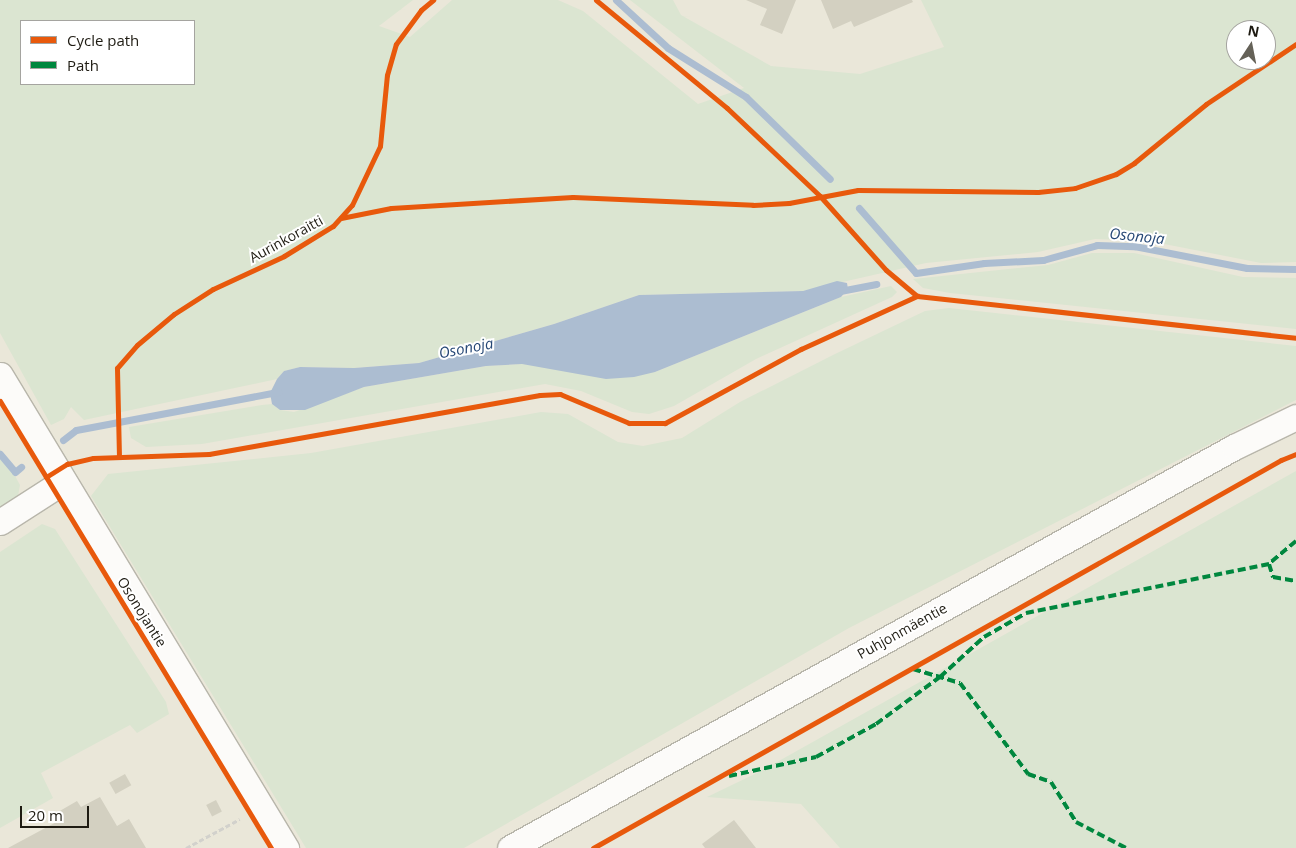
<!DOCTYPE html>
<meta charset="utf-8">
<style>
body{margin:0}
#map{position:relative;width:1296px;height:848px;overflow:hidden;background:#eae7d9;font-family:"Open Sans",sans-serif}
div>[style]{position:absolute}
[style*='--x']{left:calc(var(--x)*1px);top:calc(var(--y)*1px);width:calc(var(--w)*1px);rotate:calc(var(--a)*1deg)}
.green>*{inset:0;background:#dbe5d1}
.water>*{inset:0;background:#acbdd1}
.stream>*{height:7px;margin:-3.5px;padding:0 3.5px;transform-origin:3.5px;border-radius:3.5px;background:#acbdd1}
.building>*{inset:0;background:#d3d0c1;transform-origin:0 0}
.path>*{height:3px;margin-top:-1.5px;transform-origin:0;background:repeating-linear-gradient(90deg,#d2d1cc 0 5px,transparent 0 7.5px)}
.roads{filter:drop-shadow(1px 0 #b8b6ab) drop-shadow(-1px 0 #b8b6ab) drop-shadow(0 1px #b8b6ab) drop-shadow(0 -1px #b8b6ab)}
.minor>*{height:25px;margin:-12.5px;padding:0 12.5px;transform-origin:12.5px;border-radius:12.5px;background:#fcfbf9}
.quiet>*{height:4px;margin-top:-2px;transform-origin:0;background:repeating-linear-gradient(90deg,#00873e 0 8px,transparent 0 12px)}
.cycleway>*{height:5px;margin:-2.5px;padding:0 2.5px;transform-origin:2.5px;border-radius:2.5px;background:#e8590c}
span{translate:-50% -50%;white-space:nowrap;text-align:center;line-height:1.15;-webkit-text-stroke:4px #fff;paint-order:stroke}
.street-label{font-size:14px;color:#1e1b12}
.water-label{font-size:15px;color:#254775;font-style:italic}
.legend{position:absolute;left:20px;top:20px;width:175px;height:65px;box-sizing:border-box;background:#fff;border:1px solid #a5a4a0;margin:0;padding:6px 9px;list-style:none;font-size:15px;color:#1e1b12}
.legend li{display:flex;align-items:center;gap:10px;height:25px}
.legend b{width:25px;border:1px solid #a5a4a0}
.north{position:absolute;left:1226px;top:20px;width:50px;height:50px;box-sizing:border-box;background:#fff;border:1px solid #a5a4a0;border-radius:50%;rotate:11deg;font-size:14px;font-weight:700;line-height:20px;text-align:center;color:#1e1b12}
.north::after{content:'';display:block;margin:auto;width:18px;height:22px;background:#656258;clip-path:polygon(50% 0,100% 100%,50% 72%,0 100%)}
.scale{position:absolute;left:20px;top:806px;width:69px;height:22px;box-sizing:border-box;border:2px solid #1e1b12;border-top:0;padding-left:6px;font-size:15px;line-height:18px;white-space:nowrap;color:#1e1b12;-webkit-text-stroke:4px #fff;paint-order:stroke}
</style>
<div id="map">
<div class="green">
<div style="clip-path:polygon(evenodd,0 0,413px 0,379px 26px,410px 37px,452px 0,558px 0,583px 11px,698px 104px,744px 88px,630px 0,673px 0,681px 15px,771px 66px,860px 74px,944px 47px,921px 0,1296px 0,1296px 262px,1261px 263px,1149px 241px,1095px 239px,1038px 252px,926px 263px,803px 291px,639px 295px,554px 324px,419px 363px,354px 368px,300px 367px,284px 371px,277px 379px,84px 420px,71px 407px,64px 419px,51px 425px,0 333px,0 0,21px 21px,194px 21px,194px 84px,21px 84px,21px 21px,0 0,1236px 30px,1266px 30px,1266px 60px,1236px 60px,1236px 30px)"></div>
<div style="clip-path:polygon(1092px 253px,1134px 253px,1243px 277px,1296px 278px,1296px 329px,950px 293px,923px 288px,913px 279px,1048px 265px)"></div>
<div style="clip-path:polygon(891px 286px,897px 292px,892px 297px,756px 359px,674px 406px,649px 414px,632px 412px,581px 391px,545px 384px,202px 444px,146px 447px,131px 438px,129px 427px,262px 405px,272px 404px,280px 410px,294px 412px,364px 387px,486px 366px,522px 364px,655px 372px,841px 297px)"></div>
<div style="clip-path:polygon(949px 308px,1296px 346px,1296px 400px,849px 628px,464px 848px,306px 848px,91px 496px,108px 474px,311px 453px,541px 412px,568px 414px,618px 442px,643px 446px,682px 438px,740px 402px,833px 355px,925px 311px)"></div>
<div style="clip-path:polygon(0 449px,20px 485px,18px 496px,0 508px)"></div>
<div style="clip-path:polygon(1296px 471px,1296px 848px,840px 848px,801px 804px,707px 797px,761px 771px)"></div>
<div style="clip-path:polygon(42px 524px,55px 529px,166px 702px,169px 714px,137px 733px,130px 725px,41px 773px,53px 798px,0 828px,0 552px)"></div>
</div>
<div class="water">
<div style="clip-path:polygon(837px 281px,847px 283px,848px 289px,841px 297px,655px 372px,634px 377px,606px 379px,522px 364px,486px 366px,364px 387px,305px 410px,280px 410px,272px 404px,270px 393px,277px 379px,284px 371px,300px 367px,354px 368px,419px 363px,554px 324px,639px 295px,803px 291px)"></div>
</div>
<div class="stream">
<div style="--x:616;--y:0;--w:71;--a:42.7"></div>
<div style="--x:668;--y:48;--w:92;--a:32.1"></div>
<div style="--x:746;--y:97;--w:117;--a:44.3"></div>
<div style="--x:859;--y:208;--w:86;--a:48.8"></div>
<div style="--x:916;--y:273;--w:69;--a:-8.4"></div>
<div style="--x:984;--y:263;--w:59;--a:-2.9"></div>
<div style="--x:1043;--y:260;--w:56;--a:-15.5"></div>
<div style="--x:1097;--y:245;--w:37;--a:2"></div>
<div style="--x:1134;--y:246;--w:115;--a:11"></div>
<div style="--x:1247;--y:268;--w:49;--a:1.2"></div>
<div style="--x:840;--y:291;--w:37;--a:-11"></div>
<div style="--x:63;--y:440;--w:16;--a:-38"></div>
<div style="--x:76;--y:430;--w:206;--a:-10.7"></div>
<div style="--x:0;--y:454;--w:23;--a:50"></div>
<div style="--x:15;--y:472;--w:8;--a:-40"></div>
</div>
<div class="building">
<div style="clip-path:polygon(746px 0,796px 0,782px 34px,760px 25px,767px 9px)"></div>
<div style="clip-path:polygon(821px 0,912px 0,913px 2px,854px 27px,851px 21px,833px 29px)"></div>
<div style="left:125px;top:774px;width:13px;height:18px;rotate:61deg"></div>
<div style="clip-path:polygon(100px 797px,117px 826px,129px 819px,146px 848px,8px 848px,62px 819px,58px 812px,77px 801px,81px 807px)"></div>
<div style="left:216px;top:800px;width:13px;height:11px;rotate:63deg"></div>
<div style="clip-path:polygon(734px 820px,756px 848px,705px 848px,702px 844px)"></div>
</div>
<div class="path">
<div style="--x:186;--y:848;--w:61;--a:-28.2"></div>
</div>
<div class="roads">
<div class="minor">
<div style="--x:0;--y:375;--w:553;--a:58.84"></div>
<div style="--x:0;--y:522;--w:74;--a:-32.8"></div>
<div style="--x:510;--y:848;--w:828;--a:-28.98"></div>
<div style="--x:1234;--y:447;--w:69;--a:-25.8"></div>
</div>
</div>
<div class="quiet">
<div style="--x:1296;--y:541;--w:35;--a:140"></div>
<div style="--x:1269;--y:564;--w:14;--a:73"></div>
<div style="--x:1273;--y:577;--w:23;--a:10"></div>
<div style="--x:913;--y:669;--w:49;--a:16.6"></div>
<div style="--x:960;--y:683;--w:114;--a:53.2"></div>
<div style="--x:1028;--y:774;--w:24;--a:19"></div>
<div style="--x:1051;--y:782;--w:47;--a:58"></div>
<div style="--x:1076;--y:822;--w:56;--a:27.5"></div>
<div style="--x:729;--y:776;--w:89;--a:-12.3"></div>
<div style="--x:816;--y:757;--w:68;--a:-28.8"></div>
<div style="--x:876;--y:724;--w:79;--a:-36.3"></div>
<div style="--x:940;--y:677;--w:59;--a:-42.3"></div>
<div style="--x:984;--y:637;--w:48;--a:-29.7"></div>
<div style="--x:1026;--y:613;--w:248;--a:-11.4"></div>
</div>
<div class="cycleway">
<div style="--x:596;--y:0;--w:170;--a:39.5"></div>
<div style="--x:727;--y:108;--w:128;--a:43.4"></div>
<div style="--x:820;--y:196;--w:99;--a:48.3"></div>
<div style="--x:886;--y:270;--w:40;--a:40"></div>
<div style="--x:917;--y:296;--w:381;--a:6.3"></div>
<div style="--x:341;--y:218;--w:51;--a:-11.3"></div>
<div style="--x:391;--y:208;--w:182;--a:-3.5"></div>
<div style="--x:573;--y:197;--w:180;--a:2.5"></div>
<div style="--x:753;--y:205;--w:36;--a:-3"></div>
<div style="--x:789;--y:203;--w:70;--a:-10.7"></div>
<div style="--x:858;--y:190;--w:180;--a:0.6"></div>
<div style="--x:1038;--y:192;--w:37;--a:-6"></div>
<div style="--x:1075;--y:188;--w:43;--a:-18.9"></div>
<div style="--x:1116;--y:174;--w:21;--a:-31"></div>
<div style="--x:1134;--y:163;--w:93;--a:-39.3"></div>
<div style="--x:1206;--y:104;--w:108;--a:-33.7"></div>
<div style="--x:0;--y:401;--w:523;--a:58.77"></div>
<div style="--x:119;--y:457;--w:89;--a:-91.3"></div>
<div style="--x:117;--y:368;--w:30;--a:-49"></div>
<div style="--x:137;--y:345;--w:48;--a:-40"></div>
<div style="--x:174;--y:314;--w:46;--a:-32.7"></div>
<div style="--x:213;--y:289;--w:78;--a:-24.9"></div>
<div style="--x:284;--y:256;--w:57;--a:-31.5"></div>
<div style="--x:333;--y:226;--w:28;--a:-48"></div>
<div style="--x:352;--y:205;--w:65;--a:-64.6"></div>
<div style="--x:380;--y:146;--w:71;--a:-84.4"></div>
<div style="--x:387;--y:75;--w:32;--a:-74"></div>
<div style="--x:396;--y:44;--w:42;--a:-53.7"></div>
<div style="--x:421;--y:10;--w:16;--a:-40"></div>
<div style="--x:46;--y:477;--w:25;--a:-32"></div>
<div style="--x:67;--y:464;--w:27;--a:-13"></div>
<div style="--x:93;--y:458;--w:116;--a:-2"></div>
<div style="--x:209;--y:454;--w:336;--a:-10.1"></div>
<div style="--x:540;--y:395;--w:20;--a:-3"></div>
<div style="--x:560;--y:394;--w:75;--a:22.8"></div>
<div style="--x:629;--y:423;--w:36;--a:0"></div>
<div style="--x:665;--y:423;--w:155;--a:-28.6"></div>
<div style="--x:801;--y:349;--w:128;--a:-24.6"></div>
<div style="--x:593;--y:848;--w:790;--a:-29.42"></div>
<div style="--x:1281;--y:460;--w:16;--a:-22"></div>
</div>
<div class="street-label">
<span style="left:286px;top:239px;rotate:-29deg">Aurinkoraitti</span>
<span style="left:142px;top:612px;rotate:58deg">Osonojantie</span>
<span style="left:902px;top:631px;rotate:-29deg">Puhjonmäentie</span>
</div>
<div class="water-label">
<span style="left:1137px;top:236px;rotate:6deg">Osonoja</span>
<span style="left:466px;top:348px;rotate:-11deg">Osonoja</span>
</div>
<ul class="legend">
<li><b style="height:6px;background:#e8590c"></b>Cycle path</li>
<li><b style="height:6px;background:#00873e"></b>Path</li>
</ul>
<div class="north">N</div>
<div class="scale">20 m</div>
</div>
